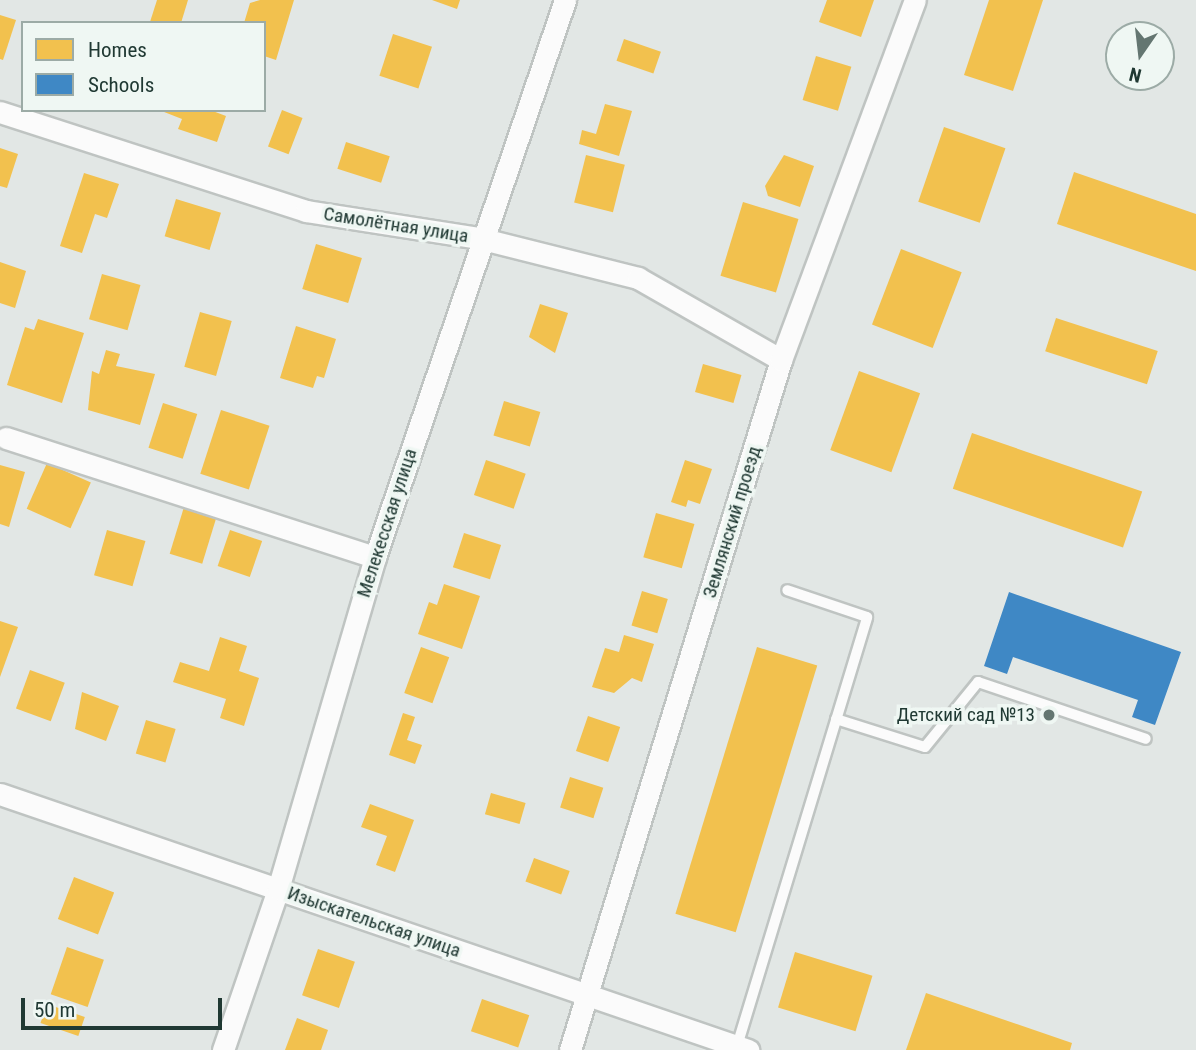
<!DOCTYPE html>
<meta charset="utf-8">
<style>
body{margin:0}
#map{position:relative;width:1196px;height:1050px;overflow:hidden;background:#e2e7e5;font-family:"Roboto Condensed",sans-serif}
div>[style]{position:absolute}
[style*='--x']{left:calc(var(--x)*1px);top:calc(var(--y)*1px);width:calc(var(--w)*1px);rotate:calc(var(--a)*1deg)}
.homes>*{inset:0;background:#f2c14e;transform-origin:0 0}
.schools>*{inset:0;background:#3f88c5}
.roads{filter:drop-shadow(2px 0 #bfc4c2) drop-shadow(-2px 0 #bfc4c2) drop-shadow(0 2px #bfc4c2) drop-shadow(0 -2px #bfc4c2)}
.service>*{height:10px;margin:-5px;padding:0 5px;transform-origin:5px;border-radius:5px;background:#fbfbfb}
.minor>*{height:21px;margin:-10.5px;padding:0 10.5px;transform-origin:10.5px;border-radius:10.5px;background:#fbfbfb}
.dots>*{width:19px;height:19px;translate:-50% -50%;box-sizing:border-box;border:4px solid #eff7f3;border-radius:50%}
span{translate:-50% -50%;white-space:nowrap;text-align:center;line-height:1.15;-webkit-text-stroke:7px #eff7f3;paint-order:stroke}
.street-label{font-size:19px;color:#203933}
.poi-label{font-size:19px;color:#203933}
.right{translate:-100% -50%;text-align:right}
.legend{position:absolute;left:21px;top:21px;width:245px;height:91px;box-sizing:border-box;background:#eff7f3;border:2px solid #9caba6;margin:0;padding:9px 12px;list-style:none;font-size:21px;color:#203933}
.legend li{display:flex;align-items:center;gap:14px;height:35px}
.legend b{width:35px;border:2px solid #9caba6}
.north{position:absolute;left:1105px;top:21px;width:70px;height:70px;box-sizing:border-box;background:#eff7f3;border:2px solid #9caba6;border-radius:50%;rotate:194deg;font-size:19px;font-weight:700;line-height:28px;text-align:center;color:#203933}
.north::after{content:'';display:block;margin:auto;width:24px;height:32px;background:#647671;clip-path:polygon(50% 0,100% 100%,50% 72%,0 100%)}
.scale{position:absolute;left:21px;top:998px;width:201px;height:32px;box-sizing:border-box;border:4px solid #203933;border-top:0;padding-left:9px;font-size:21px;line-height:24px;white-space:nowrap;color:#203933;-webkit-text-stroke:5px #eff7f3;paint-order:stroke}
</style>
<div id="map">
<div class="homes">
<div style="clip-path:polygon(157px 0,188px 0,181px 23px,150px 22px)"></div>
<div style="clip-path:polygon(260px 0,294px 0,276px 60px,264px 56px,264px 23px,244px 23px,250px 3px)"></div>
<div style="clip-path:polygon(432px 0,460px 0,457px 9px)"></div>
<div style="clip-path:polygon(827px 0,874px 0,861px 37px,819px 22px)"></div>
<div style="clip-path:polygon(989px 0,1043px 0,1013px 91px,964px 75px)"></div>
<div style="clip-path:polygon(0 15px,16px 20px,3px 60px,0 59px)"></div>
<div style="left:393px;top:34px;width:41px;height:44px;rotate:18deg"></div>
<div style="left:624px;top:39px;width:39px;height:23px;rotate:19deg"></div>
<div style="left:816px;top:56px;width:37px;height:46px;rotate:17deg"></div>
<div style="clip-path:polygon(605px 104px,632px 111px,619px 156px,579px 144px,582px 130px,596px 134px)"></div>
<div style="clip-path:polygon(159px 110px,210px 110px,226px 116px,217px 142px,178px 129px,182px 119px)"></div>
<div style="left:282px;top:110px;width:22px;height:39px;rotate:21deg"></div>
<div style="left:944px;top:127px;width:65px;height:79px;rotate:19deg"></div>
<div style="left:346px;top:142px;width:46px;height:28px;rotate:18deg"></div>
<div style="clip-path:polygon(0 148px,18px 154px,7px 188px,0 186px)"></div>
<div style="left:586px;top:155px;width:40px;height:49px;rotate:14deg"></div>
<div style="clip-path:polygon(784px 155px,814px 166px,800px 207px,768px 196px,765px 186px)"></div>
<div style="clip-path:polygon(1074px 172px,1196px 214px,1196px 271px,1057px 224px)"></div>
<div style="clip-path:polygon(84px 173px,119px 184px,107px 218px,95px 214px,82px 253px,60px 246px)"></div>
<div style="left:176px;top:199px;width:47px;height:39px;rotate:17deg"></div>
<div style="left:743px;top:202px;width:58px;height:77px;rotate:17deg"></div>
<div style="left:316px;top:244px;width:48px;height:47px;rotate:17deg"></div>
<div style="left:901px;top:249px;width:65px;height:81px;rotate:21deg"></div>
<div style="clip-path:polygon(0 262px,26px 271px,15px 308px,0 303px)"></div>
<div style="left:102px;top:274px;width:40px;height:47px;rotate:16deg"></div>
<div style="clip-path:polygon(540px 304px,568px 313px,555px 353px,529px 337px)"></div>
<div style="left:200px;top:312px;width:33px;height:57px;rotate:16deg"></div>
<div style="left:1056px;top:318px;width:107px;height:35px;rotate:18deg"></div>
<div style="clip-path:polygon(38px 319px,84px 333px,62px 403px,7px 385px,25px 327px,34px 330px)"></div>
<div style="clip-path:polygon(296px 326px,336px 339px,324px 378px,317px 376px,313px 388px,280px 378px)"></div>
<div style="clip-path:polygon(106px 350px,120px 354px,116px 366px,155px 374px,140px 425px,88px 410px,92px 371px,99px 374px)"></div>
<div style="left:703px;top:364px;width:40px;height:29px;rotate:16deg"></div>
<div style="left:859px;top:371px;width:65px;height:84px;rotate:20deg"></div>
<div style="left:504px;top:401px;width:38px;height:36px;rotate:17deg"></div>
<div style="left:163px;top:403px;width:36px;height:47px;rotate:18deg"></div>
<div style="left:221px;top:410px;width:51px;height:67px;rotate:18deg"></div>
<div style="left:972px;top:433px;width:180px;height:59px;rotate:19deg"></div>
<div style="left:486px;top:460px;width:42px;height:37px;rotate:19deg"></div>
<div style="clip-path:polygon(685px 460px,712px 469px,700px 504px,688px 500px,686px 507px,671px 502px)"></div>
<div style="left:47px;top:463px;width:48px;height:50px;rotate:24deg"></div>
<div style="clip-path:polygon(0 465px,25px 472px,9px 527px,0 524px)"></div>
<div style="left:184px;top:507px;width:34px;height:49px;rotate:17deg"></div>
<div style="left:656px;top:513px;width:40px;height:46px;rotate:16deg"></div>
<div style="left:107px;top:530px;width:40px;height:47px;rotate:16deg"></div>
<div style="left:230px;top:530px;width:34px;height:38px;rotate:19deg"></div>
<div style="left:464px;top:533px;width:39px;height:36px;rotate:18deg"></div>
<div style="clip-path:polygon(444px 584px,480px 596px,462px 649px,418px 634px,429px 602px,437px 605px)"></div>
<div style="left:642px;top:591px;width:27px;height:36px;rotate:17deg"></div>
<div style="clip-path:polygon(0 621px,18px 627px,0 677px)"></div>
<div style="clip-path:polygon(624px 635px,654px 644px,642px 682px,632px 678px,614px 693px,592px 687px,605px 648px,619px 652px)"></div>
<div style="clip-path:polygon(220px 637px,247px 646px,239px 671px,259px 678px,244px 726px,220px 718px,226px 699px,173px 682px,180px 662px,209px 671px)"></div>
<div style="left:421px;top:647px;width:30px;height:49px;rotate:20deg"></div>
<div style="left:757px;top:647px;width:63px;height:279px;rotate:17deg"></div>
<div style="left:30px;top:670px;width:37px;height:41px;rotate:20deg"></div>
<div style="clip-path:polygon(82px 692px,119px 706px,106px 741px,75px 729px)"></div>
<div style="clip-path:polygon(403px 713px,415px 717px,407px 740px,422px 745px,415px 764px,389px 755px)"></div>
<div style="left:588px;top:716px;width:34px;height:37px;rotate:19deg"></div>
<div style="left:146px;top:720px;width:31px;height:35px;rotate:17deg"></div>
<div style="left:570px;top:777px;width:35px;height:32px;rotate:18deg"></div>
<div style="left:491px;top:793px;width:36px;height:22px;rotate:16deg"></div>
<div style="clip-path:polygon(370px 804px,414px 820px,395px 872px,376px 865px,387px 836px,361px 827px)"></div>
<div style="left:534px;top:858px;width:38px;height:25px;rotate:20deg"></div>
<div style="left:74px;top:877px;width:43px;height:45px;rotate:21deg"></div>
<div style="left:67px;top:947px;width:39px;height:50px;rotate:19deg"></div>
<div style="left:318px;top:949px;width:39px;height:49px;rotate:19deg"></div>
<div style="left:795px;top:952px;width:81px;height:58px;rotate:17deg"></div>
<div style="clip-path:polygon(926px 993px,1072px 1043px,1070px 1050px,906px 1050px)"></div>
<div style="left:482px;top:999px;width:50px;height:34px;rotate:19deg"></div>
<div style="left:47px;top:1004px;width:40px;height:20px;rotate:19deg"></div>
<div style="clip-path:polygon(297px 1018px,328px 1030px,321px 1050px,285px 1050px)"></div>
</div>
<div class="schools">
<div style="clip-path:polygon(1009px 592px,1181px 652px,1155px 725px,1132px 717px,1138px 700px,1013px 657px,1007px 674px,984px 666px)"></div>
</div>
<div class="roads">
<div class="service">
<div style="--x:836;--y:719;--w:93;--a:17.5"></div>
<div style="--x:925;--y:747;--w:84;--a:-50.8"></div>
<div style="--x:978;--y:682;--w:177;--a:18.7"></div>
<div style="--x:737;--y:1046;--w:448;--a:-73.1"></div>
<div style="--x:867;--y:617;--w:84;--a:-161.4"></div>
</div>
<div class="minor">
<div style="--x:0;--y:112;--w:322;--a:17.9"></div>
<div style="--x:306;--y:211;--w:175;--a:8.9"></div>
<div style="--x:479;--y:238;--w:164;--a:14.1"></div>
<div style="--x:638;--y:278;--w:165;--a:29.8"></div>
<div style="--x:6;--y:438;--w:388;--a:17.9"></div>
<div style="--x:0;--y:794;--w:791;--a:18.89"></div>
<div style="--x:223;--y:1050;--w:170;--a:-71.1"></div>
<div style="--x:278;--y:889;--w:346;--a:-73.7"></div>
<div style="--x:375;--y:557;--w:589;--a:-71.16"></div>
<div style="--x:570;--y:1050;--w:722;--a:-73"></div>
<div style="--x:781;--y:360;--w:384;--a:-69.6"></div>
</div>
</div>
<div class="dots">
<div style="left:1049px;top:715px;background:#647671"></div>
</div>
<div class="street-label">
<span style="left:396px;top:225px;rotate:9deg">Самолётная улица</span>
<span style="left:732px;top:522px;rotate:-73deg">Землянский проезд</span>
<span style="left:387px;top:523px;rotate:-72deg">Мелекесская улица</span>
<span style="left:374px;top:922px;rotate:19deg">Изыскательская улица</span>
</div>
<div class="poi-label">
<span class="right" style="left:1035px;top:715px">Детский сад №13</span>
</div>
<ul class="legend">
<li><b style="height:19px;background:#f2c14e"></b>Homes</li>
<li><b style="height:19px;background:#3f88c5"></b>Schools</li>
</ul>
<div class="north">N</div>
<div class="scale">50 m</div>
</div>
